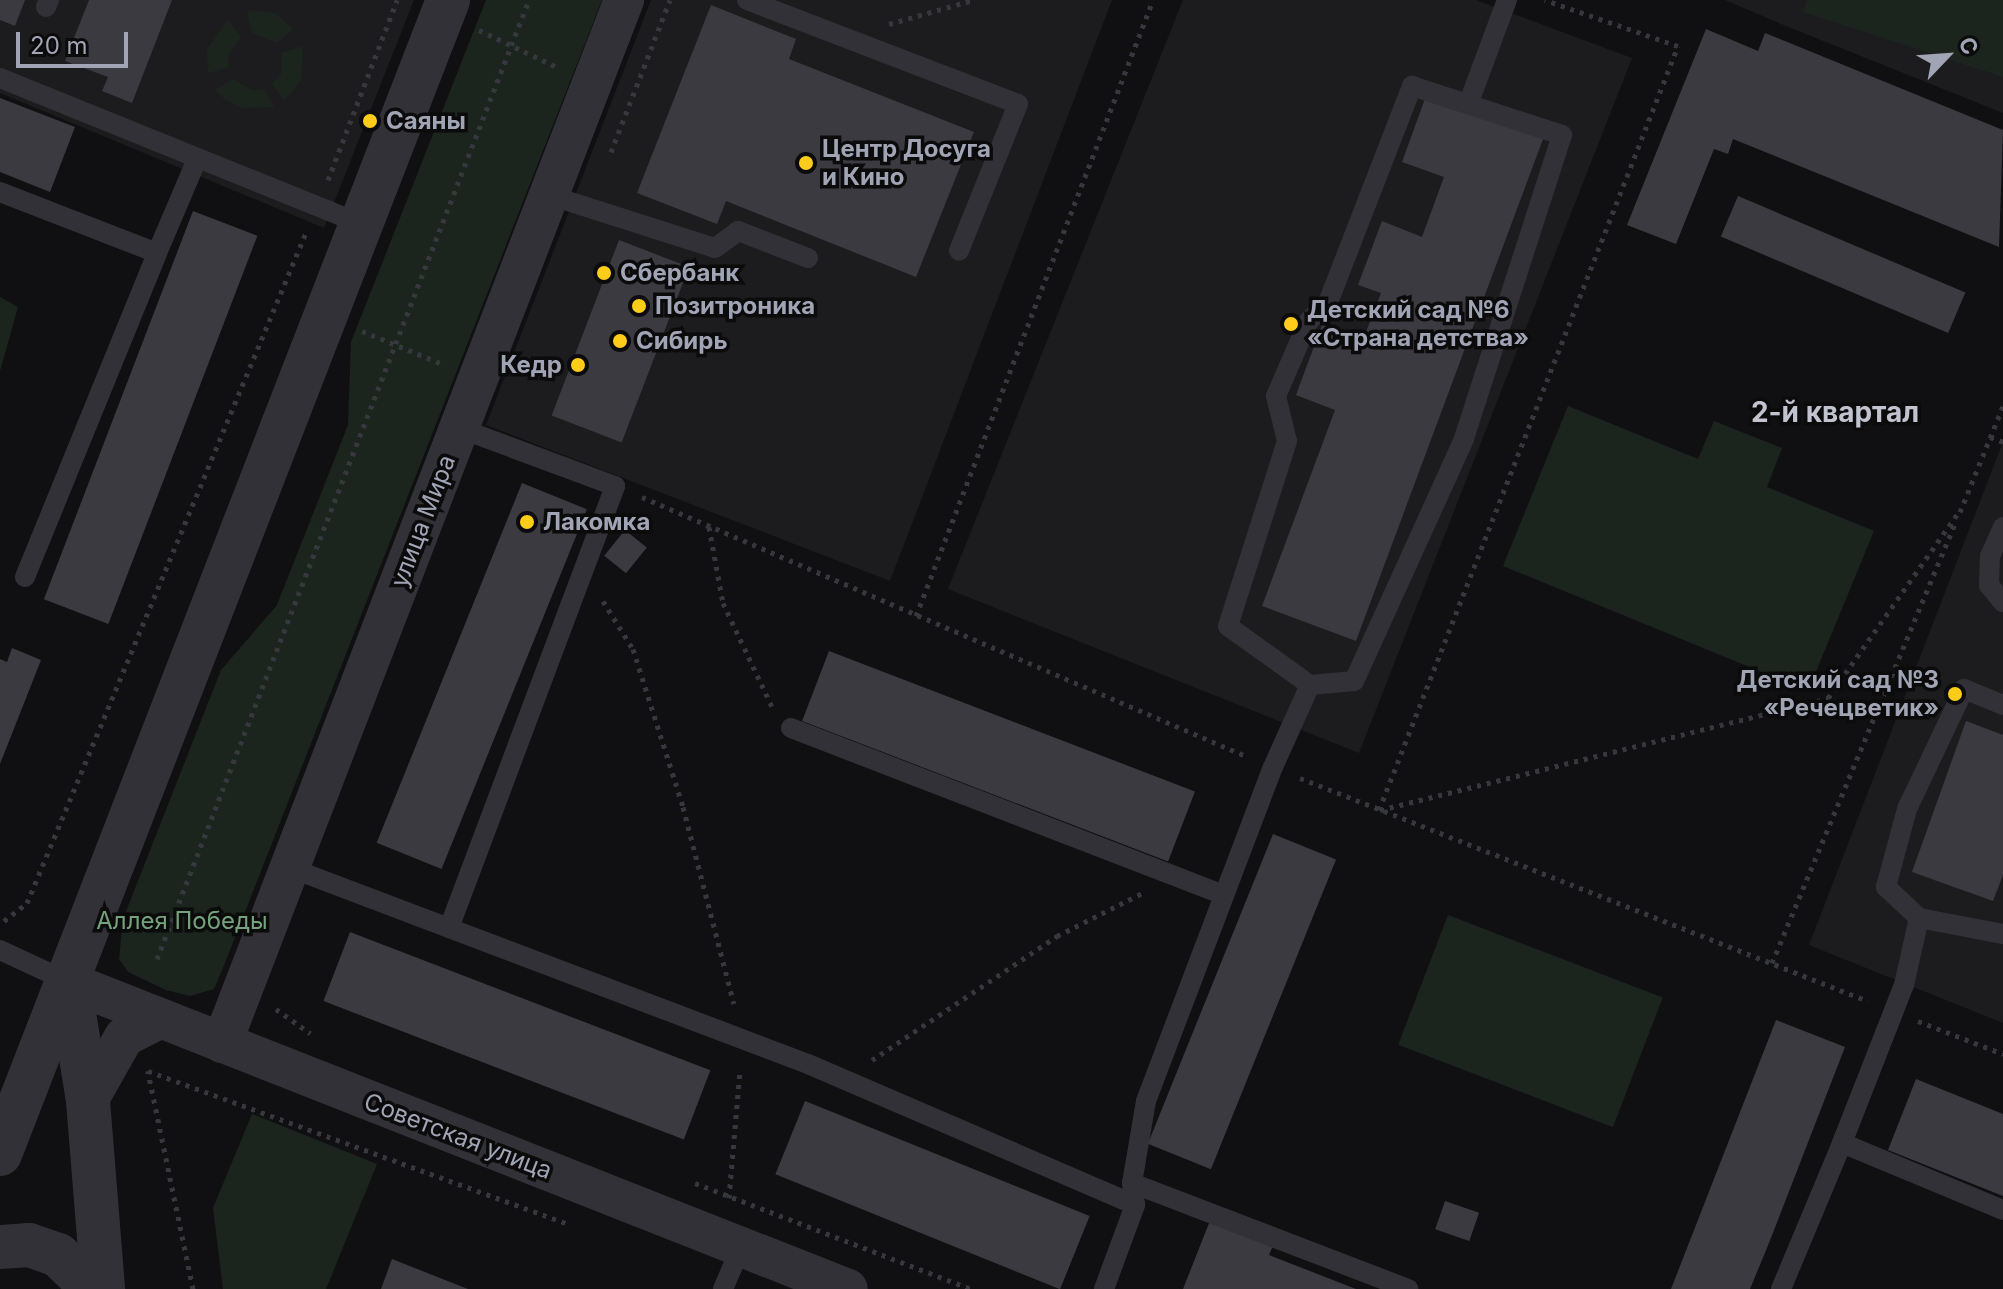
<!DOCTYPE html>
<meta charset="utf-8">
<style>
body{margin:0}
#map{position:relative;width:2003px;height:1289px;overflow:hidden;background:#101012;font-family:Inter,sans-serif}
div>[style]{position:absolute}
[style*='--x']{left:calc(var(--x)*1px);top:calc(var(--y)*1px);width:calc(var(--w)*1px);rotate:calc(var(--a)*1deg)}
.built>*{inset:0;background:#1c1c1f}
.green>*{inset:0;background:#1c241e;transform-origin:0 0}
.building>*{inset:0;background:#3a3a40;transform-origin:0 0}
.path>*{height:5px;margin-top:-2.5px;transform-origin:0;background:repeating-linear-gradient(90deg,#37383e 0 4px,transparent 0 10px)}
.service>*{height:20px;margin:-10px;padding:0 10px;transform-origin:10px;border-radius:10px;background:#313137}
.minor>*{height:40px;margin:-20px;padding:0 20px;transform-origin:20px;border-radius:20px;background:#313137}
.tertiary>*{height:44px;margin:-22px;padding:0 22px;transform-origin:22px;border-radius:22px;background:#313137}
.dots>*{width:22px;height:22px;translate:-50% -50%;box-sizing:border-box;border:4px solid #0b0b0c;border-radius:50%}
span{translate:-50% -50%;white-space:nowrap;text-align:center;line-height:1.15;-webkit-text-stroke:7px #0b0b0c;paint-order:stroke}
.poi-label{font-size:24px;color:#a0a4b4;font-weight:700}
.left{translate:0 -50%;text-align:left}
.right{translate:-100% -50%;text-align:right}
.street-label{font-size:24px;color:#a0a4b4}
.park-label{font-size:24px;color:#75a17c}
.quarter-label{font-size:28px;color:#c1c3cf;font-weight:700}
.north{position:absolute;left:1907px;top:16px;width:80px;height:80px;-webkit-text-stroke:6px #0b0b0c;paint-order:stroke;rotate:65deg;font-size:22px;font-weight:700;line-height:32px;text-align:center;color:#a0a4b4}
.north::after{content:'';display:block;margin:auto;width:28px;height:36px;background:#a0a4b4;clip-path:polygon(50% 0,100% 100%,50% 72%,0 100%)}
.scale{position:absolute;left:16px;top:32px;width:112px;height:36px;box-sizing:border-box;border:4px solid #a0a4b4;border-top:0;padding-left:10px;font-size:24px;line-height:28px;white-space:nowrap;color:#a0a4b4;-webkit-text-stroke:6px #0b0b0c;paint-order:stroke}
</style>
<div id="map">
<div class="built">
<div style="clip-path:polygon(0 0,414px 0,324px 228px,0 93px)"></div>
<div style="clip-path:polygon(651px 0,1112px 0,890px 581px,486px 425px)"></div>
<div style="clip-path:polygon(1183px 0,1476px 0,1632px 58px,1359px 753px,948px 589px)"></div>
<div style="clip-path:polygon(1725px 0,2003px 0,2003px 113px,1781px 24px)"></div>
<div style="clip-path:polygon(2003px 442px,2003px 1023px,1809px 945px)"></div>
</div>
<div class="green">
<div style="clip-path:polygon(486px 0,602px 0,225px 963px,214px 989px,190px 996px,166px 990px,128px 972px,119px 959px,123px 919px,221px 670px,277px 605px,348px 425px,351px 342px)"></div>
<div style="clip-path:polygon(1807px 0,2003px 0,2003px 77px,1803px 12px)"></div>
<div style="clip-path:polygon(252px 10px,274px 13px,294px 29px,277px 43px,252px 33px,247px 12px)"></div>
<div style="clip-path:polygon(228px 20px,241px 37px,228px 56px,228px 68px,208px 73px,207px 49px)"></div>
<div style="clip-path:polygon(303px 46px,301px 81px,284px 101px,272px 84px,281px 74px,282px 53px)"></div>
<div style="clip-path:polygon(233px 79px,252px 90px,264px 89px,274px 107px,242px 108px,227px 101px,215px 90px)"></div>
<div style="clip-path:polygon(0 297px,18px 307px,0 371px)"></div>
<div style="clip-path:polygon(1568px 406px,1698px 459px,1714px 421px,1782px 448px,1767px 487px,1874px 531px,1808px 691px,1503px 566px)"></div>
<div style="left:1448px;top:915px;width:230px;height:139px;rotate:21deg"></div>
<div style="clip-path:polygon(252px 1114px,377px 1164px,326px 1289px,223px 1289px,213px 1208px)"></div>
</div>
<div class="building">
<div style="clip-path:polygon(0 0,25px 0,15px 26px,0 20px)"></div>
<div style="clip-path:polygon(89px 0,172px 0,132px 103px,102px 91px,108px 77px,65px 61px)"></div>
<div style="clip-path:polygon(711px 5px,796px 39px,789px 59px,974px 132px,916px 277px,726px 201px,717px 224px,637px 193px)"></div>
<div style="clip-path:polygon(1706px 29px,1758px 51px,1765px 33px,2003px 130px,1999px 247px,1733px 139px,1728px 154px,1714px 149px,1676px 244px,1627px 225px)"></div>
<div style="clip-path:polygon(1426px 96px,1543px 139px,1356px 641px,1262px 606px,1335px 410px,1296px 395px,1322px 325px,1363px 340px,1381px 293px,1358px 285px,1382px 221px,1422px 237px,1444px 177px,1402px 162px)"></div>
<div style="clip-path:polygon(0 98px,75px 127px,50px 192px,0 172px)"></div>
<div style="left:1738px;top:196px;width:247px;height:44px;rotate:23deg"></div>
<div style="left:193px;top:211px;width:69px;height:416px;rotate:21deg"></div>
<div style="left:619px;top:240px;width:75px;height:188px;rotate:21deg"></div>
<div style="left:522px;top:483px;width:70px;height:388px;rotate:22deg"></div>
<div style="left:625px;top:530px;width:28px;height:33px;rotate:39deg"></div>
<div style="clip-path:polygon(12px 648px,41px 660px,0 764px,0 659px,7px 662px)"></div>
<div style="left:829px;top:651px;width:392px;height:75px;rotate:21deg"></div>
<div style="clip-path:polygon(1966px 721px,2003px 735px,2003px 875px,1993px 901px,1912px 872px)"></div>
<div style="left:1273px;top:834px;width:68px;height:334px;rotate:22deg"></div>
<div style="left:350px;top:932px;width:386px;height:74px;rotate:21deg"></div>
<div style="clip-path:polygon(1776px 1020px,1845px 1047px,1769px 1243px,1750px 1289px,1671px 1289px)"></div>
<div style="clip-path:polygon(1916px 1079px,2003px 1114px,2003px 1196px,1888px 1150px)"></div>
<div style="left:805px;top:1101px;width:307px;height:79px;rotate:22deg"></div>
<div style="left:1445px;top:1201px;width:36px;height:30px;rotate:19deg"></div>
<div style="clip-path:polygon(1215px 1208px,1278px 1234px,1269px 1255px,1356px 1289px,1183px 1289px)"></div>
<div style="clip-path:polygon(392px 1259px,468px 1289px,381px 1289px)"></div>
</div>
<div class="path">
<div style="--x:889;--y:24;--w:87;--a:-15.9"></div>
<div style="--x:479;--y:30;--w:86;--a:25.4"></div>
<div style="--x:611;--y:152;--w:163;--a:-68.8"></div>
<div style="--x:328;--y:180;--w:193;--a:-69"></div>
<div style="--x:362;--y:331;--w:90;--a:22.3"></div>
<div style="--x:1990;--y:437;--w:14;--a:21"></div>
<div style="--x:642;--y:497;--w:657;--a:23.21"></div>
<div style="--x:1960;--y:512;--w:114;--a:-67.9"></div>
<div style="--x:709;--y:527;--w:77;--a:79.6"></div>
<div style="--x:723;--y:603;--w:117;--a:64.7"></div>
<div style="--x:603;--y:601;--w:57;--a:58"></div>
<div style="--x:633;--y:649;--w:166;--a:72.4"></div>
<div style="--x:683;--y:807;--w:203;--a:75.5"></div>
<div style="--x:916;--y:616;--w:660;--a:-68.96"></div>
<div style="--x:1300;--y:778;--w:610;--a:21.44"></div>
<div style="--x:1379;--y:810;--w:820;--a:-68.63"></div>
<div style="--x:1678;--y:46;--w:141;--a:-160.9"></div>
<div style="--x:1380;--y:810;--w:462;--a:-14"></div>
<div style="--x:1828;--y:698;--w:230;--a:-54.9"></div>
<div style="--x:4;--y:921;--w:29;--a:-38"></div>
<div style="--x:27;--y:903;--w:729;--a:-67.41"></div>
<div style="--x:157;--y:959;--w:1029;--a:-68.8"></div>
<div style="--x:1772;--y:963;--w:479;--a:-67.4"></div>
<div style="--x:276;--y:1009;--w:42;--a:35.2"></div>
<div style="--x:1918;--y:1021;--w:91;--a:21.2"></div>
<div style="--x:872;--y:1060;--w:223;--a:-33.8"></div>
<div style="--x:1057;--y:936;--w:95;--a:-26.8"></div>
<div style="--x:695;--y:1183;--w:296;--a:21"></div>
<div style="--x:729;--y:1198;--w:129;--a:-85.1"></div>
<div style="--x:193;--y:1289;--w:223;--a:-101.7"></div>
<div style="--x:148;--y:1071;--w:448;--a:20"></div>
</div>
<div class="service">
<div style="--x:747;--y:0;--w:290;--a:21"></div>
<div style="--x:1018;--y:104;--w:158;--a:111.9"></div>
<div style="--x:46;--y:7;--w:8;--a:-67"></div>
<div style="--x:0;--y:78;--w:389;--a:22"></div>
<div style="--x:1469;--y:102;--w:109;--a:-69.6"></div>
<div style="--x:0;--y:192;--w:168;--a:21.2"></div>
<div style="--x:157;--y:253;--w:102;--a:-66.9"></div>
<div style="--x:549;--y:195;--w:174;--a:17.7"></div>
<div style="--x:715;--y:248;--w:29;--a:-36"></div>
<div style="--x:738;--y:231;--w:75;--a:21.1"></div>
<div style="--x:2003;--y:527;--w:32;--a:114"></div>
<div style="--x:1990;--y:556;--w:29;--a:92"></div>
<div style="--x:1989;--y:585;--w:22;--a:51"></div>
<div style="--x:25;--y:577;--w:350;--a:-67.8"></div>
<div style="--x:2003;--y:705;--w:42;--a:-157.7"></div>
<div style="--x:1964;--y:689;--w:133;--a:115.4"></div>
<div style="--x:1907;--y:809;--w:81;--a:105.1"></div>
<div style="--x:1886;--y:887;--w:45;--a:43.2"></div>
<div style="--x:1919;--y:918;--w:86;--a:10.8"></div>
<div style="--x:791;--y:728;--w:464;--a:21.1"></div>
<div style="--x:288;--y:867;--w:556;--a:20.75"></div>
<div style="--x:808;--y:1064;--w:356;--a:23.3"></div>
<div style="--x:1135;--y:1205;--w:22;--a:-98"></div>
<div style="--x:1132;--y:1183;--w:83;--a:-80.3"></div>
<div style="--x:1146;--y:1101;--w:357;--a:-69.2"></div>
<div style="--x:1273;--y:767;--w:90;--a:-65.7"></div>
<div style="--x:1310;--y:685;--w:101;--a:-144.3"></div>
<div style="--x:1228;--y:626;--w:194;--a:-72.3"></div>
<div style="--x:1287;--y:441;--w:46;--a:-103.7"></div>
<div style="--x:1276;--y:396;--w:81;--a:-66.6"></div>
<div style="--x:1308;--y:322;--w:30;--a:-46"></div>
<div style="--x:1329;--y:300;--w:230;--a:-68.8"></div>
<div style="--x:1412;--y:86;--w:158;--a:18.1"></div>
<div style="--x:1562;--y:135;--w:319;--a:107.9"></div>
<div style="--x:1464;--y:439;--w:266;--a:114.4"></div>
<div style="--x:1354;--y:681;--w:44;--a:174.8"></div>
<div style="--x:449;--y:928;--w:472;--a:-69.4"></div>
<div style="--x:615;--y:486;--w:166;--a:-159.6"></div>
<div style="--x:0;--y:950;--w:76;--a:24.9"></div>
<div style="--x:1842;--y:1143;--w:170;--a:-68.6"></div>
<div style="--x:1904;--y:985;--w:69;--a:-77.4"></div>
<div style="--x:1132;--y:1183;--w:296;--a:21"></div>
<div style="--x:723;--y:1289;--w:46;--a:-66.8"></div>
<div style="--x:1104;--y:1289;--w:90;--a:-69.7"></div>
<div style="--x:1781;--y:1289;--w:158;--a:-67.3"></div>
<div style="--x:1842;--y:1143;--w:174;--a:22.6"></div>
</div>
<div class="minor">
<div style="--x:69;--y:982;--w:837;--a:21.51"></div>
<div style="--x:222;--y:1043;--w:1118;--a:-68.92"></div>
<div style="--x:88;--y:1101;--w:73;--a:-60.6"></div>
<div style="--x:124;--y:1037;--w:39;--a:-27"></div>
</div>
<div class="tertiary">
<div style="--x:69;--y:982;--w:121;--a:80.9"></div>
<div style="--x:88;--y:1101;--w:189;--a:85.4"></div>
<div style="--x:0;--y:1154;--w:1238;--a:-68.78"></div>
<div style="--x:0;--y:1247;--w:29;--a:-4"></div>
<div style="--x:29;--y:1245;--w:31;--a:19"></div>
<div style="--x:58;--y:1255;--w:49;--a:44.2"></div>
</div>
<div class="dots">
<div style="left:370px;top:121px;background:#ffcc1a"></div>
<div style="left:806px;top:163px;background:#ffcc1a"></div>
<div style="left:604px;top:273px;background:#ffcc1a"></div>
<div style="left:639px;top:306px;background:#ffcc1a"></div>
<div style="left:1291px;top:324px;background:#ffcc1a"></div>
<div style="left:620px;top:341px;background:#ffcc1a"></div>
<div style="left:578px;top:365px;background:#ffcc1a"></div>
<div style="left:527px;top:522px;background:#ffcc1a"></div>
<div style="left:1955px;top:694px;background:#ffcc1a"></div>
</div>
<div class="poi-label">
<span class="left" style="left:386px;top:121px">Саяны</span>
<span class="left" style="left:822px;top:163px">Центр Досуга<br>и Кино</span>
<span class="left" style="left:620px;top:273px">Сбербанк</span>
<span class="left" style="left:655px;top:306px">Позитроника</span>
<span class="left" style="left:1307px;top:324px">Детский сад №6<br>«Страна детства»</span>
<span class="left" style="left:636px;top:341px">Сибирь</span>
<span class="right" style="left:562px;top:365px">Кедр</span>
<span class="left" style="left:543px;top:522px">Лакомка</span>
<span class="right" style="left:1939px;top:694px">Детский сад №3<br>«Речецветик»</span>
</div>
<div class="street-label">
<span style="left:423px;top:521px;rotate:-69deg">улица Мира</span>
<span style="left:458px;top:1136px;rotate:21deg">Советская улица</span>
</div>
<div class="park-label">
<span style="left:182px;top:921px">Аллея Победы</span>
</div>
<div class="quarter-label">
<span style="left:1835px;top:412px">2-й квартал</span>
</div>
<div class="north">С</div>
<div class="scale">20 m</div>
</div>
